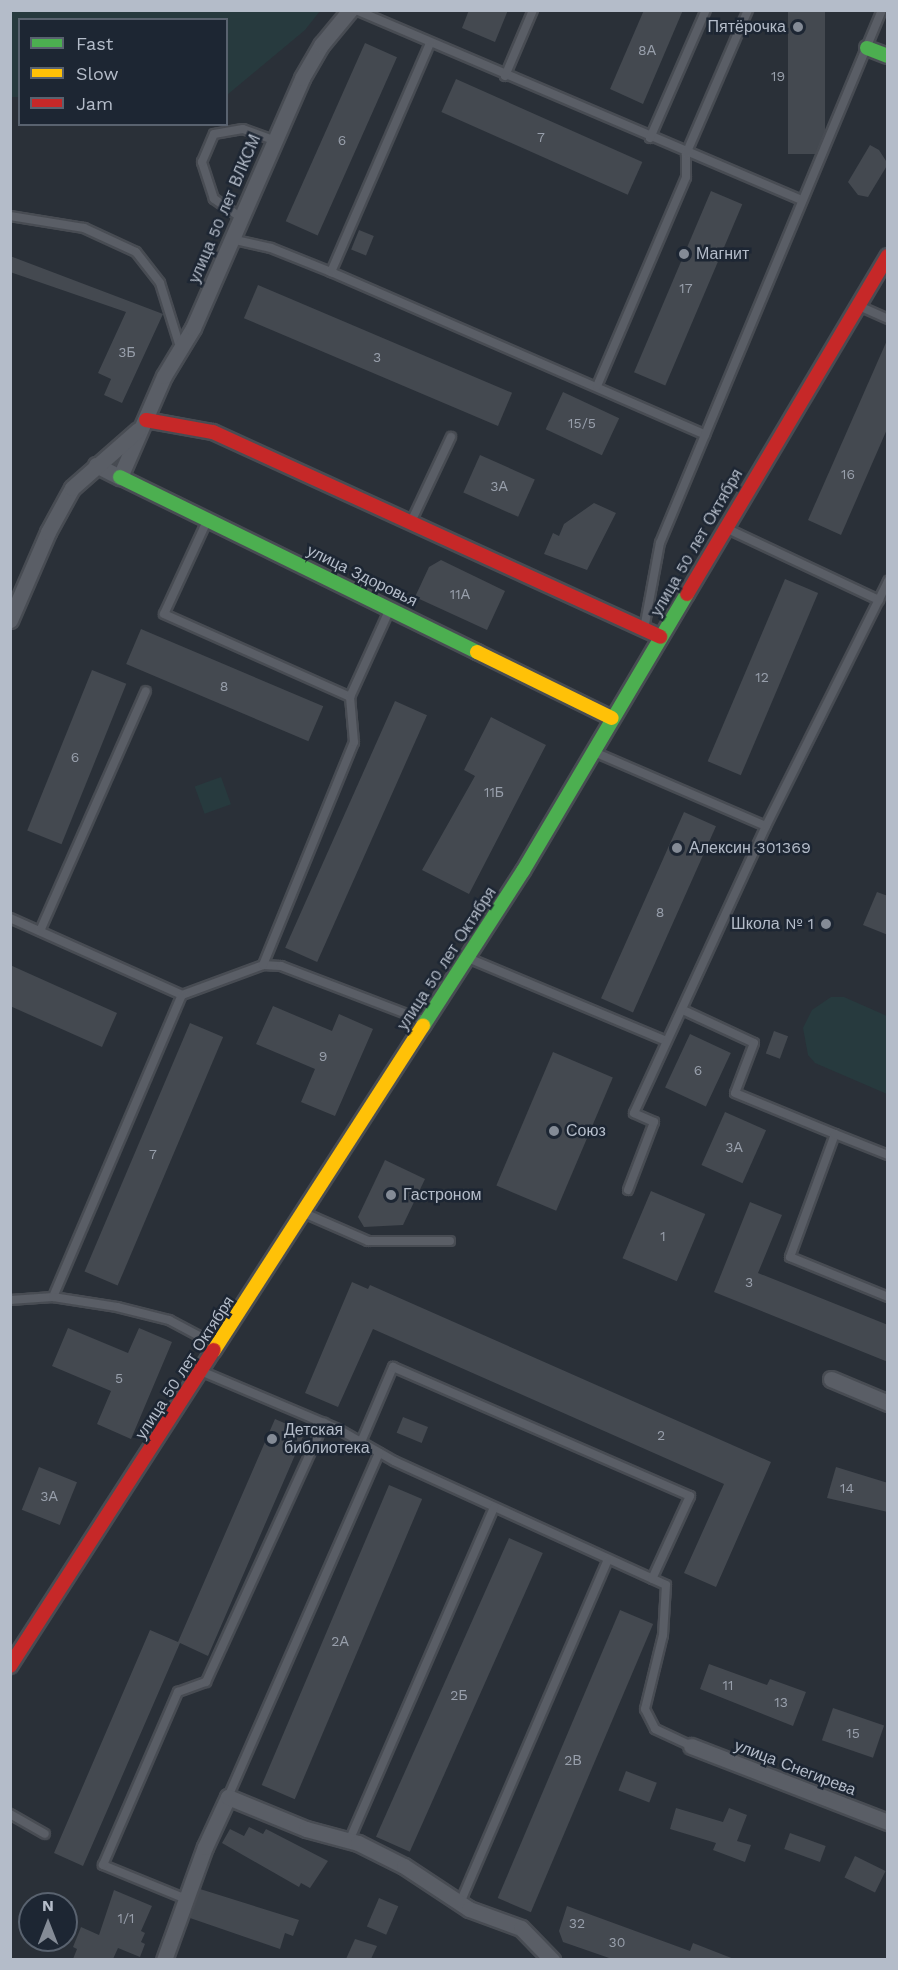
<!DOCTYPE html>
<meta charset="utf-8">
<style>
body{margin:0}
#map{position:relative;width:898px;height:1970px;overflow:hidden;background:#2a3038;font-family:"Work Sans",sans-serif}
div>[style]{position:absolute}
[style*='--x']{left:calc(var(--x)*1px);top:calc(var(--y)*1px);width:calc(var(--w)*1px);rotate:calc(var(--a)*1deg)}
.green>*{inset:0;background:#273a3e;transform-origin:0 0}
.building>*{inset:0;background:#444950;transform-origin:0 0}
.roads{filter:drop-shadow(2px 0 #484c53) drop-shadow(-2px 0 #484c53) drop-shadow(0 2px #484c53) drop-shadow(0 -2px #484c53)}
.lane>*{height:8px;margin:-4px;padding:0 4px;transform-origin:4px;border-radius:4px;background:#5a5e66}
.street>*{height:15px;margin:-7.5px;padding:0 7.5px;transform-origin:7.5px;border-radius:7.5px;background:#5a5e66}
.fast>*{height:14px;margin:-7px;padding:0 7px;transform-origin:7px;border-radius:7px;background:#4caf50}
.slow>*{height:14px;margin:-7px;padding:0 7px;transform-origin:7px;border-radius:7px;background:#ffc107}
.jam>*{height:14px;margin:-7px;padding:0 7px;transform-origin:7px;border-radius:7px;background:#c62828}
.dots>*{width:16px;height:16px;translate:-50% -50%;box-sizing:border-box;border:3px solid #1d2633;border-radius:50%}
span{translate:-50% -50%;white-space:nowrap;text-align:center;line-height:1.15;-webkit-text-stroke:5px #1d2633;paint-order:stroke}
.number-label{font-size:14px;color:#989fab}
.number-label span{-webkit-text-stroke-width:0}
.poi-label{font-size:16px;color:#b4bcc9}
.right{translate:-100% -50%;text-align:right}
.left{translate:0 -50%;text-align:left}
.street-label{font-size:16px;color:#b4bcc9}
.frame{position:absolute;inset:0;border:12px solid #b4bcc9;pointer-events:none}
.legend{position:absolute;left:18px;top:18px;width:210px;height:108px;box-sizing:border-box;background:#1d2633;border:2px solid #59626f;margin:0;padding:8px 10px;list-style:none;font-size:18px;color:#b4bcc9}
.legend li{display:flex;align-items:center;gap:12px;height:30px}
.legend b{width:30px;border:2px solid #59626f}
.north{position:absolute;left:18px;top:1892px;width:60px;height:60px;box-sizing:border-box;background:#1d2633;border:2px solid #59626f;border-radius:50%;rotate:0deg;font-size:16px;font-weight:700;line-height:24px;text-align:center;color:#b4bcc9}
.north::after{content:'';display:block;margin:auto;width:21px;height:27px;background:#848b96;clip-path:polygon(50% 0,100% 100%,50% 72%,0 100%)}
</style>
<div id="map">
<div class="green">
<div style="clip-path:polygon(11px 10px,320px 10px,320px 11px,305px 30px,227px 95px,226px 20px,20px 20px,19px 97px,11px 97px)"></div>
<div style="left:221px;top:777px;width:29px;height:28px;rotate:70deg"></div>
<div style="clip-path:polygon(831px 997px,844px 997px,887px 1016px,887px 1094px,815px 1063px,808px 1055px,803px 1028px,812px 1010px)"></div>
</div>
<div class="building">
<div style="clip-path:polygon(469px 10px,508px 10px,495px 42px,462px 28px)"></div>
<div style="clip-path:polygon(644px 10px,683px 10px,643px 104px,610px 89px)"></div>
<div style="left:788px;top:10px;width:37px;height:144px"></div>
<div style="left:365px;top:43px;width:35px;height:195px;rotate:24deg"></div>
<div style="left:456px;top:79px;width:204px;height:36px;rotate:24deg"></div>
<div style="clip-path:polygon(870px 145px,879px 150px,888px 164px,868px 197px,858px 195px,848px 182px)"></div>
<div style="left:711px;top:191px;width:34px;height:197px;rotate:23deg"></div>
<div style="left:359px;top:230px;width:16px;height:21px;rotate:22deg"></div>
<div style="clip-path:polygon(10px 256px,163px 314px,122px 403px,104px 395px,111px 379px,98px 373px,126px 312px,10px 272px)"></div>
<div style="left:258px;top:285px;width:276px;height:36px;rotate:23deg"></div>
<div style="clip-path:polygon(888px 338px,888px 427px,841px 535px,808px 520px)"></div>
<div style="left:563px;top:392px;width:62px;height:41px;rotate:25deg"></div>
<div style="left:480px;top:455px;width:60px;height:41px;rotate:24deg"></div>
<div style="clip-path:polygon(594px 503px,616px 513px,587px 570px,544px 554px,553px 533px,559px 536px,564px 524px)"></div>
<div style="clip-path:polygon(441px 560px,505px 591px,487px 630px,415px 597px,429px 567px)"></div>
<div style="left:785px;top:579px;width:36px;height:198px;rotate:23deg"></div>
<div style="left:141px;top:629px;width:198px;height:38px;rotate:23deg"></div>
<div style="left:92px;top:670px;width:37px;height:173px;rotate:22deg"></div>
<div style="left:395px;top:701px;width:35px;height:270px;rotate:24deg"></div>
<div style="clip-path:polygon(491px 717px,546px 745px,469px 894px,422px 870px,475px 776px,464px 770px)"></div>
<div style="left:684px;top:812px;width:35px;height:204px;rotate:24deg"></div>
<div style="clip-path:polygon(877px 892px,888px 896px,888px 935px,863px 925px)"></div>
<div style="clip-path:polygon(10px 965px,117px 1013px,102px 1047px,10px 1006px)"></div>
<div style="clip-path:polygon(273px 1006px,332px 1031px,339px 1014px,373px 1029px,335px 1116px,301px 1102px,315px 1069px,256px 1044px)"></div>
<div style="left:190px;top:1023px;width:36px;height:270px;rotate:23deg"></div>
<div style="left:774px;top:1031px;width:15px;height:24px;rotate:20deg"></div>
<div style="left:690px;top:1034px;width:45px;height:59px;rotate:25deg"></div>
<div style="left:553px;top:1052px;width:65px;height:145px;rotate:23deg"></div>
<div style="left:725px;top:1112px;width:45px;height:58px;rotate:24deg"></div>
<div style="clip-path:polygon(385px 1160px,425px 1179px,403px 1225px,364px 1227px,358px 1217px)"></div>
<div style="left:651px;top:1191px;width:59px;height:73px;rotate:23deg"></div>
<div style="clip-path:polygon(750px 1202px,782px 1215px,758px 1273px,888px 1325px,888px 1362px,714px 1292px)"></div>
<div style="clip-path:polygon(352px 1282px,368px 1289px,370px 1285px,771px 1462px,716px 1587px,684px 1573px,724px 1484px,373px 1329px,338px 1407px,305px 1393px)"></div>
<div style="clip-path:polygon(68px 1328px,128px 1353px,139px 1328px,172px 1342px,131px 1439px,97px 1424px,111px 1391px,52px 1366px)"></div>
<div style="left:403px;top:1417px;width:27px;height:17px;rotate:22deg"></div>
<div style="clip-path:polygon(275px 1419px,305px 1432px,208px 1656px,180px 1643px,83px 1866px,54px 1853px,150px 1630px,178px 1642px)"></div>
<div style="left:39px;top:1467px;width:41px;height:46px;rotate:22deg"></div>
<div style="clip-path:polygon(836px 1467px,888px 1483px,888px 1512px,827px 1498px)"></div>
<div style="left:389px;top:1485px;width:36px;height:326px;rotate:23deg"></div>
<div style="left:509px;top:1538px;width:37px;height:327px;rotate:24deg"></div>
<div style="left:620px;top:1610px;width:36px;height:313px;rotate:23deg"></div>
<div style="clip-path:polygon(709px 1664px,767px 1685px,770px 1679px,806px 1692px,793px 1726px,700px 1689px)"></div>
<div style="left:833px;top:1708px;width:54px;height:34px;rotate:19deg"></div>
<div style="left:626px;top:1771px;width:33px;height:21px;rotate:21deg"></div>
<div style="clip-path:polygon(676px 1808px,723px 1822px,729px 1808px,747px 1815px,737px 1841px,751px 1845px,745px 1862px,713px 1850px,716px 1843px,670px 1829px)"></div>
<div style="clip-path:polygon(249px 1827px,263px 1834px,266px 1829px,328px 1861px,310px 1888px,301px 1883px,299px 1887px,222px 1843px,230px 1829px,244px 1836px)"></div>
<div style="left:790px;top:1833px;width:38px;height:17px;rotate:20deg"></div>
<div style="left:855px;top:1856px;width:34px;height:24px;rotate:26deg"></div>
<div style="clip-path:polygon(200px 1889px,299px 1920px,293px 1936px,285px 1933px,280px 1949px,190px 1918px)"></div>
<div style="clip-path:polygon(114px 1890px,152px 1906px,141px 1931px,145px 1933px,141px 1942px,145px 1944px,140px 1957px,118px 1948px,113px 1959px,73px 1959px,77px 1949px,73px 1947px,81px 1927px,99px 1935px)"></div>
<div style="left:379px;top:1898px;width:21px;height:31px;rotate:23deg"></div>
<div style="clip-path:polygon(567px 1906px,690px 1951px,693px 1943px,734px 1959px,612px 1959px,563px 1942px,559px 1931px)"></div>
<div style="clip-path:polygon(355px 1939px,377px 1946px,371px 1959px,346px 1959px)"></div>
</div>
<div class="roads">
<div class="lane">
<div style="--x:356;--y:10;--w:485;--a:23.1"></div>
<div style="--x:505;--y:76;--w:72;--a:-67"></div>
<div style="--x:650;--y:138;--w:140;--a:-66.4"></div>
<div style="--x:10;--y:216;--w:75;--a:9.2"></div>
<div style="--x:84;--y:228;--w:57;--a:24.8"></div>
<div style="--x:136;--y:252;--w:39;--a:52"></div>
<div style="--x:160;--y:283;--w:67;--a:72.6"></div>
<div style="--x:240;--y:217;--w:32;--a:-145"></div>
<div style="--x:214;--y:199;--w:39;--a:-108"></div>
<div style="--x:202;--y:162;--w:30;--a:-67"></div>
<div style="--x:214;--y:134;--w:29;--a:-10"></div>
<div style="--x:243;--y:129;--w:33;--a:20"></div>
<div style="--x:231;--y:239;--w:41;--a:12.7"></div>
<div style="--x:271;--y:248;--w:65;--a:21.8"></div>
<div style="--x:331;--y:272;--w:408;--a:23.5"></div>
<div style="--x:331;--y:272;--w:249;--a:-66.6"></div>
<div style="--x:859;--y:306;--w:32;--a:24"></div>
<div style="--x:597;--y:386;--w:227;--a:-66.9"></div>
<div style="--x:686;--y:177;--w:23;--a:-90"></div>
<div style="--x:686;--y:154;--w:157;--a:-66.7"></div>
<div style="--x:207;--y:521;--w:102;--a:114.8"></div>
<div style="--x:164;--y:614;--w:204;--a:24"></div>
<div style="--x:411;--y:522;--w:94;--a:-64.8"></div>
<div style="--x:728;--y:529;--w:167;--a:25.2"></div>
<div style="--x:644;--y:629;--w:87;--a:-79.5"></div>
<div style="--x:660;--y:543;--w:577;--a:-67.39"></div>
<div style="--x:594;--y:752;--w:187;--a:23.3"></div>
<div style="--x:10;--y:918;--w:188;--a:24.1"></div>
<div style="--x:182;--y:995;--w:86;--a:-20.3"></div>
<div style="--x:263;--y:965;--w:18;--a:3"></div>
<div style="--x:281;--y:966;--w:154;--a:20.9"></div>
<div style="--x:40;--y:931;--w:262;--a:-66.2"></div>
<div style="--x:468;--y:958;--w:215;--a:22.7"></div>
<div style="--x:263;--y:965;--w:241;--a:-67.8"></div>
<div style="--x:354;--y:742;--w:45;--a:-95.1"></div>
<div style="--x:350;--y:697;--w:94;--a:-65.6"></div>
<div style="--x:683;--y:1010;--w:78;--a:24.9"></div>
<div style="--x:754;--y:1043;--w:53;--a:110.8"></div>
<div style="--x:735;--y:1093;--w:108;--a:22.3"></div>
<div style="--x:835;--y:1134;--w:131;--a:110.1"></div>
<div style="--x:790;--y:1257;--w:106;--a:22.2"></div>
<div style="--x:835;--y:1134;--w:57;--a:21.6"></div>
<div style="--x:628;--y:1190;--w:73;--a:-69.1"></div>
<div style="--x:654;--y:1122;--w:22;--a:-156"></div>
<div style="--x:634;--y:1113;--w:316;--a:-65.3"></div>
<div style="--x:766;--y:826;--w:274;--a:-63.5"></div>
<div style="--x:304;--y:1213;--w:70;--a:23.6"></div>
<div style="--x:368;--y:1241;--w:82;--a:0"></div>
<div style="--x:53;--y:1297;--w:328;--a:-66.9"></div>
<div style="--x:10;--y:1300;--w:43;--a:-4"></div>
<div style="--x:53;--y:1297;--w:65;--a:8.9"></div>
<div style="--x:117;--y:1307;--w:54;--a:14"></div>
<div style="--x:169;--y:1320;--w:53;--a:28"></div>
<div style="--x:203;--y:1372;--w:147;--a:22.9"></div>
<div style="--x:338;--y:1429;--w:64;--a:29.7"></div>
<div style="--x:394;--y:1461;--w:299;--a:24.5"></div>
<div style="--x:666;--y:1585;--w:50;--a:93.4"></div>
<div style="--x:663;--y:1635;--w:76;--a:103.7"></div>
<div style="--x:645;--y:1709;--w:22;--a:63"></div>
<div style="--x:655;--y:1729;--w:40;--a:25"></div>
<div style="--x:361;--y:1442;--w:82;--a:-66.9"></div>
<div style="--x:393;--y:1367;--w:324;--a:23.5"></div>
<div style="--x:690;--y:1496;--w:91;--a:114.6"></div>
<div style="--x:228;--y:1797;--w:376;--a:-66.3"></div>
<div style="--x:10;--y:1814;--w:40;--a:29.7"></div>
<div style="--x:349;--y:1841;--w:364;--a:-66.5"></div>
<div style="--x:186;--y:1899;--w:90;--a:-157.7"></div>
<div style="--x:103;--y:1865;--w:189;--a:-66.6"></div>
<div style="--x:178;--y:1692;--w:30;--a:-20"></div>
<div style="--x:206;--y:1682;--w:285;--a:-65.5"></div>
<div style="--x:460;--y:1903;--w:374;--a:-66.7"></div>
</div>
<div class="street">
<div style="--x:96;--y:465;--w:27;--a:27"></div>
<div style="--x:120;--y:477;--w:110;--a:-66.5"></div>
<div style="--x:164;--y:376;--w:56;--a:-58.9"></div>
<div style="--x:193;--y:328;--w:273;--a:-66.4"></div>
<div style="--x:302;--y:78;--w:39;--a:-60"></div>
<div style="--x:322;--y:44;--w:44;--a:-50.5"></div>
<div style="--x:10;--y:620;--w:96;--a:-66.6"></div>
<div style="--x:48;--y:532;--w:50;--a:-61.4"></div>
<div style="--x:72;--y:488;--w:88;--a:-41.3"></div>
<div style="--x:831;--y:1379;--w:62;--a:22.8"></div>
<div style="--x:691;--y:1746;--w:211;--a:21.1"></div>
<div style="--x:164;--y:1960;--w:120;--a:-70.1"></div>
<div style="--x:205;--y:1847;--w:55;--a:-65.3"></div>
<div style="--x:228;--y:1797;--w:84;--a:22.3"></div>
<div style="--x:306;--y:1829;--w:54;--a:15.1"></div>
<div style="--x:358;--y:1843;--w:51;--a:26.6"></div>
<div style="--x:404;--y:1866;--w:78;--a:33.5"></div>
<div style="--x:469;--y:1909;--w:55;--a:20.1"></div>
<div style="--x:521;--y:1928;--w:45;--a:45.9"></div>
</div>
<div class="fast">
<div style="--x:867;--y:48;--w:22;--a:21"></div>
<div style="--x:120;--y:477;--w:398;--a:26.1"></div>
<div style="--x:423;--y:1026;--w:184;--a:-57.2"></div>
<div style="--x:523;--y:871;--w:322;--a:-59.4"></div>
</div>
<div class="slow">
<div style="--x:477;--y:652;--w:150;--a:26.1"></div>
<div style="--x:214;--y:1350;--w:386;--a:-57.2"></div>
</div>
<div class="jam">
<div style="--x:146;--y:420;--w:68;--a:10.2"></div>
<div style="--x:213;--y:432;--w:492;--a:24.6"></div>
<div style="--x:687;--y:594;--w:393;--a:-59.3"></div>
<div style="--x:10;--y:1666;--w:376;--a:-57.2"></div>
</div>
</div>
<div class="dots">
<div style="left:798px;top:27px;background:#848b96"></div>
<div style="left:684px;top:254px;background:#848b96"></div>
<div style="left:677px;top:848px;background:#848b96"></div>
<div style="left:826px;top:924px;background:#848b96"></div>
<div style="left:554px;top:1131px;background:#848b96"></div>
<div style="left:391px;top:1195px;background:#848b96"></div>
<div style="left:272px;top:1439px;background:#848b96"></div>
</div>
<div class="number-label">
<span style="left:647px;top:50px">8А</span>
<span style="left:778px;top:76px">19</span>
<span style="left:541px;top:137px">7</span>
<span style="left:342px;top:140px">6</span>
<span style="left:686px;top:288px">17</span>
<span style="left:127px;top:352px">3Б</span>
<span style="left:377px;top:357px">3</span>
<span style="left:582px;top:423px">15/5</span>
<span style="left:848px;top:474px">16</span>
<span style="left:499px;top:486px">3А</span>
<span style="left:460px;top:594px">11А</span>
<span style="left:762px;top:677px">12</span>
<span style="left:224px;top:686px">8</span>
<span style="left:75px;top:757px">6</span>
<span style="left:494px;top:792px">11Б</span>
<span style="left:660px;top:912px">8</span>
<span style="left:323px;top:1056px">9</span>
<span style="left:698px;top:1070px">6</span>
<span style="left:734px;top:1147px">3А</span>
<span style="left:153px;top:1154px">7</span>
<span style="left:663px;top:1236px">1</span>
<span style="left:749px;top:1282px">3</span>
<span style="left:119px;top:1378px">5</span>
<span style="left:661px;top:1435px">2</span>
<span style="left:847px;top:1488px">14</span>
<span style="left:49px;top:1496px">3А</span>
<span style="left:340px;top:1641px">2А</span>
<span style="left:728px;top:1685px">11</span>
<span style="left:459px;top:1695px">2Б</span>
<span style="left:781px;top:1702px">13</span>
<span style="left:853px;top:1733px">15</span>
<span style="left:573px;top:1760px">2В</span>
<span style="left:126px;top:1918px">1/1</span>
<span style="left:577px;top:1923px">32</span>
<span style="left:617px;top:1942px">30</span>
</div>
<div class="poi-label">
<span class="right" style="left:786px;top:27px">Пятёрочка</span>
<span class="left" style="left:696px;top:254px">Магнит</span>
<span class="left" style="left:689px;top:848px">Алексин 301369</span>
<span class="right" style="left:814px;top:924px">Школа № 1</span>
<span class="left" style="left:566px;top:1131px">Союз</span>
<span class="left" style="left:403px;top:1195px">Гастроном</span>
<span class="left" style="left:284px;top:1439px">Детская<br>библиотека</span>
</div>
<div class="street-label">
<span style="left:225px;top:209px;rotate:-67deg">улица 50 лет ВЛКСМ</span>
<span style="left:697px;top:543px;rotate:-60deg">улица 50 лет Октября</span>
<span style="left:362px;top:576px;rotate:26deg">улица Здоровья</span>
<span style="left:447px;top:959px;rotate:-57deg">улица 50 лет Октября</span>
<span style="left:185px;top:1368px;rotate:-57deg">улица 50 лет Октября</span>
<span style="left:795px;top:1768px;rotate:21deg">улица Снегирева</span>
</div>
<div class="frame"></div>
<ul class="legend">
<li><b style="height:8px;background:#4caf50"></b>Fast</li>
<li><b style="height:8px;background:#ffc107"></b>Slow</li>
<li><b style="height:8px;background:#c62828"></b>Jam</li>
</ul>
<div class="north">N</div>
</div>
